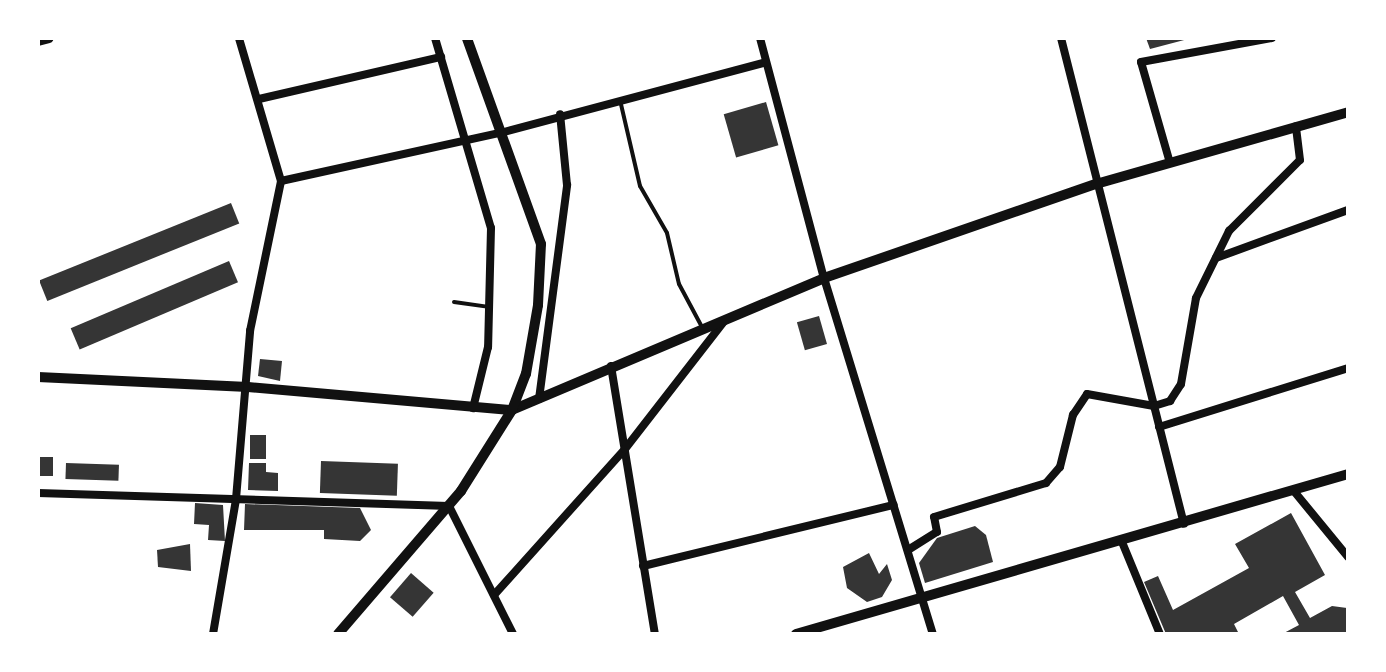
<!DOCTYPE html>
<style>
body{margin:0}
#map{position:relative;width:1386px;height:672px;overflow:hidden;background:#fff;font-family:Lato,sans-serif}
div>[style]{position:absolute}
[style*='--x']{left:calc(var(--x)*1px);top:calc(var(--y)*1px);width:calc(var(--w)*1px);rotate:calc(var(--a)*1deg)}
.building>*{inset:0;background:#353535;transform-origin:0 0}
.service>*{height:4px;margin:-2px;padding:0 2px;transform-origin:2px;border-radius:2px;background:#111}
.minor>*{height:8px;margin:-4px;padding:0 4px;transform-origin:4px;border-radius:4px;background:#111}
.tertiary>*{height:10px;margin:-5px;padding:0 5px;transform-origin:5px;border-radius:5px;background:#111}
span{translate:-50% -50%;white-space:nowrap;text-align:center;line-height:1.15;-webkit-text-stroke:6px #fff;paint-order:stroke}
.frame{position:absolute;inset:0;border:40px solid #fff;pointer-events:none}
</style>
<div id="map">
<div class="building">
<div style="clip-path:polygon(1146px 38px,1188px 38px,1188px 39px,1150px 49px)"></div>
<div style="left:766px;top:102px;width:45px;height:44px;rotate:74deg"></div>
<div style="left:231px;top:203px;width:22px;height:207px;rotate:68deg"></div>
<div style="left:229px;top:261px;width:23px;height:172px;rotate:67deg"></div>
<div style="left:819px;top:316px;width:29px;height:23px;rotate:74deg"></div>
<div style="clip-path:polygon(260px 359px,282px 361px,280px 381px,258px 376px)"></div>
<div style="left:250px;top:435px;width:16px;height:24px"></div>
<div style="left:38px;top:457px;width:15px;height:19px"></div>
<div style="left:321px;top:461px;width:77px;height:32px;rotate:2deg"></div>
<div style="left:66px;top:463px;width:53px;height:16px;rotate:2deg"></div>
<div style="clip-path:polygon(249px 463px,266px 463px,266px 472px,278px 473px,278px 491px,248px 490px)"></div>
<div style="clip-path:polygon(195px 503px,223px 505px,225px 541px,208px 540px,209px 525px,194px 524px)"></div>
<div style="clip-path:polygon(245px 504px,360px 508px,371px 530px,360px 541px,324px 539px,324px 530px,244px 530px)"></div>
<div style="clip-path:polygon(1291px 513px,1325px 575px,1295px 592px,1310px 618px,1332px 606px,1347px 608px,1348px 634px,1282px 634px,1299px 625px,1283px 596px,1234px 624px,1239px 634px,1166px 634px,1144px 582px,1158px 576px,1173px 610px,1249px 568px,1235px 544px)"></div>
<div style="clip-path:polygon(975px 526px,986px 535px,993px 562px,925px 583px,919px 563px,937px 538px)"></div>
<div style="clip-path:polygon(190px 544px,191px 571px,158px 567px,157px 550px)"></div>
<div style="clip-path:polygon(869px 553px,879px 574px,887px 564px,892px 580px,882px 597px,867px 602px,847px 588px,843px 567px)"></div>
<div style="left:411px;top:573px;width:30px;height:32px;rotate:41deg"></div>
</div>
<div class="service">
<div style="--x:620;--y:100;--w:88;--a:76.9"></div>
<div style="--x:640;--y:186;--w:54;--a:60.1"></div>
<div style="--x:667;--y:233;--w:52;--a:76.8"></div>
<div style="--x:679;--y:284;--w:49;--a:61.9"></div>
<div style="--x:454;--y:302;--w:35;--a:8"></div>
</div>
<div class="minor">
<div style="--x:435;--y:38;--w:198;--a:73.6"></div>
<div style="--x:491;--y:228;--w:119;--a:91.4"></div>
<div style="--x:488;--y:347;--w:63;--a:103.8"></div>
<div style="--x:760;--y:38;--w:248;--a:75.1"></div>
<div style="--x:824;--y:278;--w:372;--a:73"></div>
<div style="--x:1061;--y:38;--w:501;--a:75.8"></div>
<div style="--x:259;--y:99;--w:187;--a:-13"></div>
<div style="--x:1170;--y:163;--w:105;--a:-106"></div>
<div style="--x:1141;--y:62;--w:133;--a:-10.4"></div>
<div style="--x:281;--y:181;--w:224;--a:-12.4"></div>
<div style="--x:500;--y:133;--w:275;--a:-14.9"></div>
<div style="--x:1216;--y:258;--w:140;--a:-20"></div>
<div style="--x:611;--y:366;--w:272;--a:80.7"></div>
<div style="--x:539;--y:399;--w:216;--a:-82.5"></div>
<div style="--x:567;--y:185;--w:71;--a:-95.6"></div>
<div style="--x:1159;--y:427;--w:198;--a:-17.3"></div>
<div style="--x:1293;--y:490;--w:87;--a:50.6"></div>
<div style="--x:38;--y:493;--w:411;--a:1.8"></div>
<div style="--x:449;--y:506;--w:143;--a:63.4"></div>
<div style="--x:1122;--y:542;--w:100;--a:67.6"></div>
<div style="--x:908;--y:550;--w:34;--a:-32"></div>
<div style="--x:937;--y:532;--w:15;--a:-101"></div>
<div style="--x:934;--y:517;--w:117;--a:-16.9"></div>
<div style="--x:1046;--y:483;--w:21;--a:-49"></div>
<div style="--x:1060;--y:467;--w:54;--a:-76"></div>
<div style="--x:1073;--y:415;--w:25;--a:-56"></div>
<div style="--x:1087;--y:394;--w:68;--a:10.2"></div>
<div style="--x:1154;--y:406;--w:17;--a:-17"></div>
<div style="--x:1170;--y:401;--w:20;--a:-57"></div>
<div style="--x:1181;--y:384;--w:87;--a:-80.1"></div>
<div style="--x:1196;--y:298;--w:75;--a:-63.8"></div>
<div style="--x:1229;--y:231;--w:100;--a:-45"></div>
<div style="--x:1300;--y:160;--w:34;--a:-97"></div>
<div style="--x:643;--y:566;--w:258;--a:-13.7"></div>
<div style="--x:494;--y:595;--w:196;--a:-48.1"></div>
<div style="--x:625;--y:449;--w:163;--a:-52.2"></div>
<div style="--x:213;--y:634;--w:137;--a:-80.3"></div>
<div style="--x:236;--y:499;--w:169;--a:-85.2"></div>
<div style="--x:250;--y:331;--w:153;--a:-78.3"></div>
<div style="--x:281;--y:181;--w:149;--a:-106.4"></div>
</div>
<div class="tertiary">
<div style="--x:38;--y:41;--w:11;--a:-15"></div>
<div style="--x:38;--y:377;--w:210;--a:2.7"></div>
<div style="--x:248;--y:387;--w:265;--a:5"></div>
<div style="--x:512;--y:410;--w:339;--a:-22.9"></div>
<div style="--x:824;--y:278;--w:288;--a:-19.1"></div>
<div style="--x:1096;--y:184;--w:262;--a:-15.9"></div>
<div style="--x:338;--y:634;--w:189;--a:-49.3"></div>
<div style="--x:461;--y:491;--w:96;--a:-57.8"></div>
<div style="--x:512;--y:410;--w:39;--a:-69"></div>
<div style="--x:526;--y:374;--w:70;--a:-80.1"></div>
<div style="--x:538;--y:305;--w:61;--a:-87.2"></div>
<div style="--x:541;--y:244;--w:219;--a:-109.8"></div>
<div style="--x:796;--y:634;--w:575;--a:-16.16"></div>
</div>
<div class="frame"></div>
</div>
